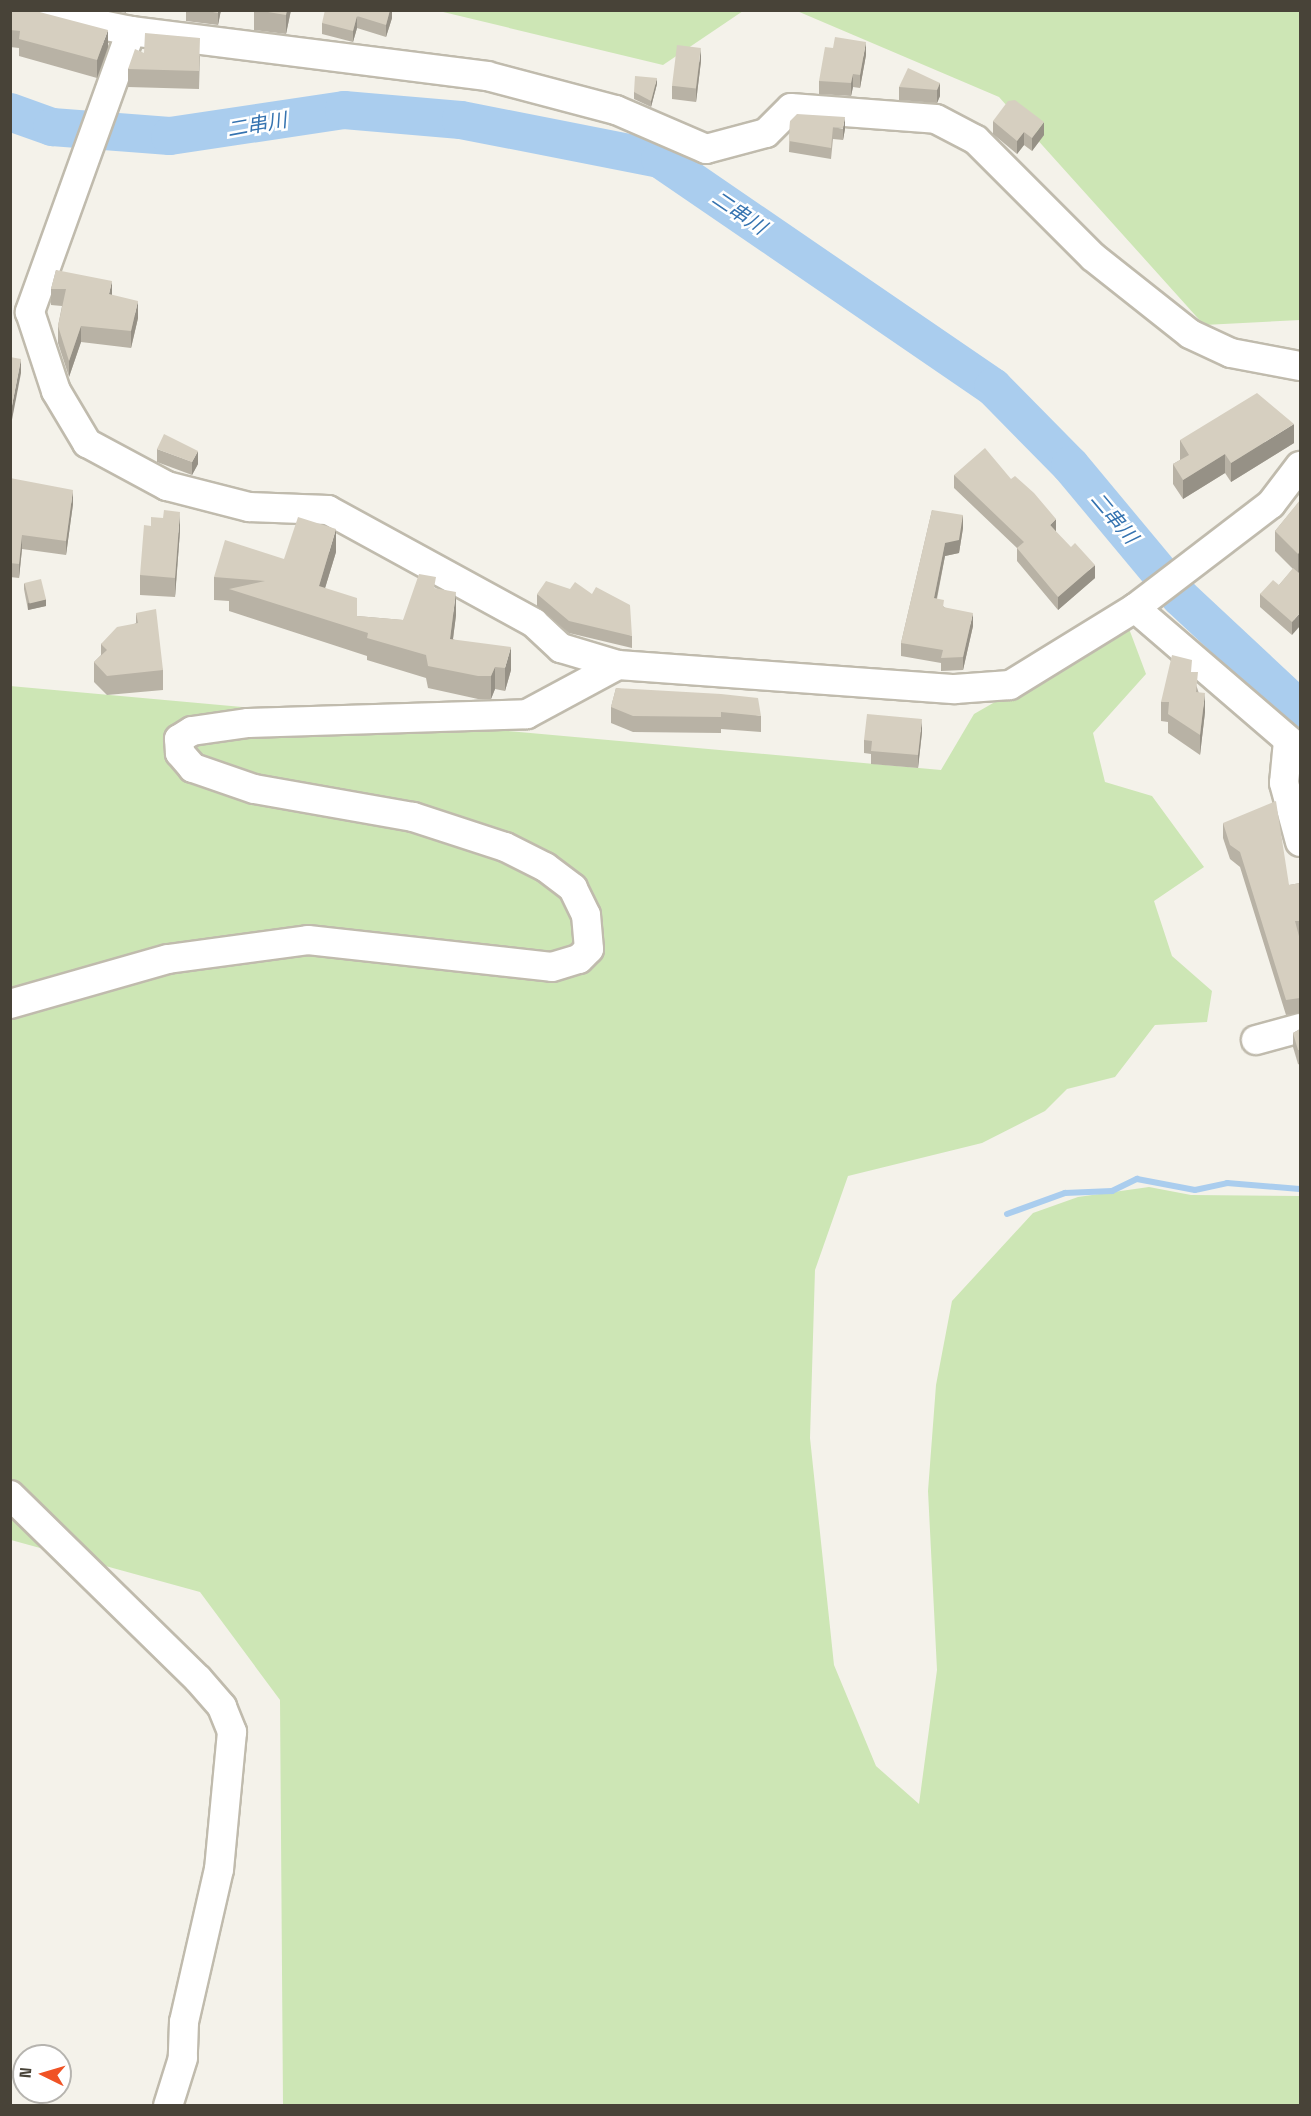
<!DOCTYPE html>
<meta charset="utf-8">
<style>
body{margin:0}
#map{position:relative;width:1311px;height:2116px;overflow:hidden;background:#f4f2ea;font-family:"Space Grotesk","Noto Sans JP",sans-serif}
div>[style]{position:absolute}
[style*='--x']{left:calc(var(--x)*1px);top:calc(var(--y)*1px);width:calc(var(--w)*1px);rotate:calc(var(--a)*1deg)}
.green>*{inset:0;background:#cde6b5}
.stream>*{height:6px;margin:-3px;padding:0 3px;transform-origin:3px;border-radius:3px;background:#aacdee}
.river>*{height:38px;margin:-19px;padding:0 19px;transform-origin:19px;border-radius:19px;background:#aacdee}
.roads{filter:drop-shadow(2px 0 #c0bbad) drop-shadow(-2px 0 #c0bbad) drop-shadow(0 2px #c0bbad) drop-shadow(0 -2px #c0bbad)}
.minor>*{height:28px;margin:-14px;padding:0 14px;transform-origin:14px;border-radius:14px;background:#fff}
.wall>*{inset:0;background:#b8b2a5}
.shaded-wall>*{inset:0;background:#969186}
.building>*{inset:0;background:#d6cfc0;transform-origin:0 0}
span{translate:-50% -50%;white-space:nowrap;text-align:center;line-height:1.15;-webkit-text-stroke:5px #fff;paint-order:stroke}
.water-label{font-size:20px;color:#3573b0;font-style:italic}
.frame{position:absolute;inset:0;border:12px solid #484338;pointer-events:none}
.north{position:absolute;left:12px;top:2044px;width:60px;height:60px;box-sizing:border-box;background:#fff;border:2px solid #b6b4af;border-radius:50%;rotate:275deg;font-size:16px;font-weight:700;line-height:24px;text-align:center;color:#484338}
.north::after{content:'';display:block;margin:auto;width:21px;height:27px;background:#f05325;clip-path:polygon(50% 0,100% 100%,50% 72%,0 100%)}
</style>
<div id="map">
<div class="green">
<div style="clip-path:polygon(439px 11px,743px 11px,663px 65px)"></div>
<div style="clip-path:polygon(797px 11px,1300px 11px,1300px 320px,1204px 325px,999px 97px)"></div>
<div style="clip-path:polygon(1128px 626px,1146px 674px,1093px 733px,1105px 782px,1152px 796px,1204px 867px,1154px 901px,1172px 956px,1212px 991px,1207px 1022px,1155px 1025px,1115px 1077px,1067px 1089px,1045px 1111px,982px 1143px,848px 1176px,815px 1270px,810px 1438px,834px 1665px,876px 1766px,919px 1804px,937px 1670px,928px 1491px,936px 1385px,952px 1301px,1033px 1213px,1078px 1197px,1149px 1187px,1191px 1195px,1300px 1196px,1300px 2105px,283px 2105px,280px 1700px,200px 1592px,11px 1540px,10px 686px,941px 770px,974px 714px)"></div>
</div>
<div class="stream">
<div style="--x:1007;--y:1214;--w:62;--a:-19.9"></div>
<div style="--x:1065;--y:1193;--w:47;--a:-2.4"></div>
<div style="--x:1112;--y:1191;--w:28;--a:-26"></div>
<div style="--x:1137;--y:1179;--w:59;--a:10.7"></div>
<div style="--x:1195;--y:1190;--w:33;--a:-12"></div>
<div style="--x:1227;--y:1183;--w:73;--a:4.7"></div>
</div>
<div class="river">
<div style="--x:10;--y:112;--w:45;--a:19.7"></div>
<div style="--x:52;--y:127;--w:118;--a:4.4"></div>
<div style="--x:170;--y:136;--w:176;--a:-8.5"></div>
<div style="--x:344;--y:110;--w:117;--a:4.9"></div>
<div style="--x:461;--y:120;--w:203;--a:11.1"></div>
<div style="--x:660;--y:159;--w:404;--a:34.4"></div>
<div style="--x:993;--y:387;--w:110;--a:45.4"></div>
<div style="--x:1070;--y:465;--w:172;--a:50.2"></div>
<div style="--x:1180;--y:597;--w:164;--a:43"></div>
</div>
<div class="roads">
<div class="minor">
<div style="--x:29;--y:10;--w:104;--a:11.6"></div>
<div style="--x:131;--y:31;--w:359;--a:7.2"></div>
<div style="--x:487;--y:76;--w:133;--a:14.8"></div>
<div style="--x:616;--y:110;--w:98;--a:23.4"></div>
<div style="--x:706;--y:149;--w:62;--a:-14.9"></div>
<div style="--x:766;--y:133;--w:35;--a:-45"></div>
<div style="--x:791;--y:108;--w:145;--a:4.3"></div>
<div style="--x:936;--y:119;--w:45;--a:27.7"></div>
<div style="--x:976;--y:140;--w:165;--a:45"></div>
<div style="--x:1093;--y:257;--w:124;--a:38.4"></div>
<div style="--x:1190;--y:334;--w:45;--a:24.9"></div>
<div style="--x:1231;--y:353;--w:70;--a:10.7"></div>
<div style="--x:131;--y:31;--w:299;--a:109.8"></div>
<div style="--x:30;--y:312;--w:83;--a:71.8"></div>
<div style="--x:56;--y:391;--w:61;--a:59.2"></div>
<div style="--x:87;--y:443;--w:91;--a:28.3"></div>
<div style="--x:167;--y:486;--w:85;--a:14.4"></div>
<div style="--x:249;--y:507;--w:79;--a:2.2"></div>
<div style="--x:328;--y:510;--w:235;--a:28.7"></div>
<div style="--x:534;--y:623;--w:37;--a:43"></div>
<div style="--x:561;--y:648;--w:59;--a:16.6"></div>
<div style="--x:618;--y:665;--w:338;--a:4.1"></div>
<div style="--x:955;--y:689;--w:55;--a:-4.2"></div>
<div style="--x:1010;--y:685;--w:147;--a:-31.6"></div>
<div style="--x:1135;--y:608;--w:171;--a:-37.4"></div>
<div style="--x:1271;--y:504;--w:48;--a:-52.7"></div>
<div style="--x:1135;--y:608;--w:218;--a:40.7"></div>
<div style="--x:1288;--y:741;--w:42;--a:95.4"></div>
<div style="--x:1284;--y:783;--w:61;--a:74.8"></div>
<div style="--x:10;--y:1004;--w:164;--a:-15.9"></div>
<div style="--x:168;--y:959;--w:141;--a:-7.7"></div>
<div style="--x:308;--y:940;--w:245;--a:6.3"></div>
<div style="--x:552;--y:967;--w:28;--a:-17"></div>
<div style="--x:579;--y:959;--w:14;--a:-45"></div>
<div style="--x:589;--y:949;--w:34;--a:-95"></div>
<div style="--x:586;--y:915;--w:30;--a:-116"></div>
<div style="--x:573;--y:888;--w:35;--a:-143"></div>
<div style="--x:545;--y:867;--w:45;--a:-153.4"></div>
<div style="--x:505;--y:847;--w:97;--a:-161.9"></div>
<div style="--x:413;--y:817;--w:161;--a:-170"></div>
<div style="--x:254;--y:789;--w:65;--a:-161"></div>
<div style="--x:193;--y:768;--w:20;--a:-131"></div>
<div style="--x:180;--y:753;--w:14;--a:-94"></div>
<div style="--x:179;--y:739;--w:15;--a:-32"></div>
<div style="--x:192;--y:731;--w:57;--a:-8.1"></div>
<div style="--x:248;--y:723;--w:279;--a:-1.8"></div>
<div style="--x:527;--y:714;--w:103;--a:-28.3"></div>
<div style="--x:1256;--y:1040;--w:46;--a:-15.3"></div>
<div style="--x:10;--y:1495;--w:263;--a:44.4"></div>
<div style="--x:198;--y:1679;--w:37;--a:49"></div>
<div style="--x:222;--y:1707;--w:27;--a:68"></div>
<div style="--x:232;--y:1732;--w:138;--a:95.4"></div>
<div style="--x:219;--y:1869;--w:157;--a:102.9"></div>
<div style="--x:184;--y:2022;--w:36;--a:92"></div>
<div style="--x:183;--y:2058;--w:50;--a:107.4"></div>
</div>
</div>
<div class="wall">
<div style="clip-path:polygon(10px 10px,108px 47px,97px 78px,19px 56px,19px 48px,10px 47px)"></div>
<div style="clip-path:polygon(113px 10px,126px 10px,126px 13px)"></div>
<div style="clip-path:polygon(186px 10px,221px 10px,218px 25px,186px 21px)"></div>
<div style="clip-path:polygon(254px 10px,291px 10px,286px 34px,254px 30px)"></div>
<div style="clip-path:polygon(390px 10px,392px 10px,392px 18px,386px 37px,357px 28px,353px 42px,322px 34px,322px 23px)"></div>
<div style="clip-path:polygon(144px 53px,200px 56px,199px 89px,128px 87px,128px 69px)"></div>
<div style="clip-path:polygon(866px 55px,860px 88px,853px 87px,851px 96px,819px 94px,819px 81px)"></div>
<div style="clip-path:polygon(701px 61px,696px 102px,672px 99px,672px 86px)"></div>
<div style="clip-path:polygon(940px 83px,940px 96px,937px 103px,899px 100px,899px 87px)"></div>
<div style="clip-path:polygon(657px 84px,651px 107px,634px 99px,634px 92px)"></div>
<div style="clip-path:polygon(790px 121px,845px 129px,843px 140px,833px 139px,831px 159px,789px 152px)"></div>
<div style="clip-path:polygon(993px 121px,1044px 135px,1032px 151px,1024px 145px,1017px 154px,993px 134px)"></div>
<div style="clip-path:polygon(56px 270px,112px 295px,138px 318px,131px 348px,81px 342px,69px 377px,58px 343px,58px 326px,62px 306px,51px 305px,51px 289px)"></div>
<div style="clip-path:polygon(1180px 440px,1294px 443px,1231px 482px,1225px 473px,1183px 499px,1173px 484px,1173px 464px,1180px 460px)"></div>
<div style="clip-path:polygon(157px 449px,198px 464px,192px 475px,157px 462px)"></div>
<div style="clip-path:polygon(954px 475px,1011px 479px,1095px 578px,1058px 610px,1017px 561px,1017px 548px,954px 488px)"></div>
<div style="clip-path:polygon(10px 478px,73px 504px,66px 555px,22px 549px,19px 578px,10px 577px)"></div>
<div style="clip-path:polygon(1300px 484px,1300px 570px,1299px 572px,1292px 635px,1260px 607px,1260px 594px,1279px 585px,1293px 569px,1275px 551px,1275px 531px,1299px 502px,1299px 485px)"></div>
<div style="clip-path:polygon(932px 510px,963px 528px,959px 553px,945px 556px,937px 599px,944px 607px,973px 626px,963px 670px,941px 671px,941px 663px,901px 656px,901px 643px)"></div>
<div style="clip-path:polygon(180px 531px,175px 597px,140px 595px,140px 575px)"></div>
<div style="clip-path:polygon(336px 552px,325px 588px,357px 616px,403px 620px,436px 589px,456px 615px,453px 639px,511px 670px,505px 691px,495px 689px,491px 699px,478px 699px,428px 688px,426px 678px,367px 660px,367px 656px,229px 611px,229px 601px,214px 600px,214px 577px,284px 559px)"></div>
<div style="clip-path:polygon(24px 583px,46px 606px,28px 610px,24px 589px)"></div>
<div style="clip-path:polygon(537px 594px,632px 636px,632px 648px,569px 633px,537px 606px)"></div>
<div style="clip-path:polygon(136px 613px,163px 670px,163px 690px,107px 695px,94px 682px,94px 662px,101px 655px,101px 644px,136px 623px)"></div>
<div style="clip-path:polygon(1192px 672px,1205px 712px,1200px 755px,1168px 733px,1168px 722px,1161px 721px,1161px 702px)"></div>
<div style="clip-path:polygon(616px 688px,761px 716px,761px 732px,721px 729px,721px 733px,633px 732px,611px 723px,611px 707px)"></div>
<div style="clip-path:polygon(922px 732px,918px 768px,871px 764px,871px 754px,864px 753px,864px 740px)"></div>
<div style="clip-path:polygon(1223px 823px,1289px 885px,1300px 883px,1300px 936px,1299px 936px,1300px 940px,1300px 1013px,1286px 1015px,1240px 867px,1230px 859px,1223px 838px)"></div>
<div style="clip-path:polygon(1300px 1029px,1300px 1065px,1298px 1064px,1293px 1047px,1293px 1033px)"></div>
</div>
<div class="shaded-wall">
<div style="clip-path:polygon(218px 10px,221px 10px,218px 25px)"></div>
<div style="clip-path:polygon(287px 10px,291px 10px,286px 34px,286px 15px)"></div>
<div style="clip-path:polygon(390px 10px,392px 10px,392px 18px,386px 37px,386px 25px)"></div>
<div style="clip-path:polygon(357px 16px,357px 28px,353px 42px,353px 31px)"></div>
<div style="clip-path:polygon(108px 30px,108px 47px,97px 78px,97px 60px)"></div>
<div style="clip-path:polygon(866px 42px,866px 55px,860px 88px,860px 75px)"></div>
<div style="clip-path:polygon(701px 48px,701px 61px,696px 102px,696px 89px)"></div>
<div style="clip-path:polygon(853px 74px,853px 87px,851px 96px,851px 83px)"></div>
<div style="clip-path:polygon(657px 78px,657px 84px,651px 107px,651px 101px)"></div>
<div style="clip-path:polygon(940px 83px,940px 96px,937px 103px,937px 90px)"></div>
<div style="clip-path:polygon(845px 117px,845px 129px,843px 140px,843px 128px)"></div>
<div style="clip-path:polygon(1044px 122px,1044px 135px,1032px 151px,1032px 138px)"></div>
<div style="clip-path:polygon(1024px 132px,1024px 145px,1017px 154px,1017px 141px)"></div>
<div style="clip-path:polygon(112px 281px,112px 298px,109px 294px)"></div>
<div style="clip-path:polygon(138px 301px,138px 318px,131px 348px,131px 331px)"></div>
<div style="clip-path:polygon(81px 326px,81px 342px,69px 377px,69px 361px)"></div>
<div style="clip-path:polygon(21px 359px,21px 373px,10px 430px,10px 416px)"></div>
<div style="clip-path:polygon(1294px 424px,1294px 443px,1231px 482px,1231px 463px)"></div>
<div style="clip-path:polygon(198px 451px,198px 464px,192px 475px,192px 462px)"></div>
<div style="clip-path:polygon(1225px 454px,1225px 473px,1183px 499px,1183px 480px)"></div>
<div style="clip-path:polygon(73px 490px,73px 504px,66px 555px,66px 541px)"></div>
<div style="clip-path:polygon(180px 512px,180px 531px,175px 597px,175px 578px)"></div>
<div style="clip-path:polygon(963px 515px,963px 528px,959px 553px,945px 556px,934px 611px,934px 598px,945px 543px)"></div>
<div style="clip-path:polygon(1056px 519px,1056px 532px,1050px 525px)"></div>
<div style="clip-path:polygon(336px 529px,336px 552px,319px 608px,319px 586px)"></div>
<div style="clip-path:polygon(22px 535px,22px 549px,19px 578px,19px 564px)"></div>
<div style="clip-path:polygon(1300px 551px,1300px 570px,1298px 573px,1298px 554px)"></div>
<div style="clip-path:polygon(1095px 565px,1095px 578px,1058px 610px,1058px 597px)"></div>
<div style="clip-path:polygon(456px 592px,456px 615px,450px 662px,450px 639px)"></div>
<div style="clip-path:polygon(46px 599px,46px 606px,28px 610px,28px 603px)"></div>
<div style="clip-path:polygon(973px 613px,973px 626px,963px 670px,963px 657px)"></div>
<div style="clip-path:polygon(1300px 613px,1300px 626px,1292px 635px,1292px 622px)"></div>
<div style="clip-path:polygon(511px 647px,511px 670px,505px 691px,505px 668px)"></div>
<div style="clip-path:polygon(495px 667px,495px 689px,491px 699px,491px 676px)"></div>
<div style="clip-path:polygon(1205px 693px,1205px 712px,1200px 755px,1200px 735px)"></div>
<div style="clip-path:polygon(922px 719px,922px 732px,918px 768px,918px 755px)"></div>
</div>
<div class="building">
<div style="clip-path:polygon(10px 10px,32px 10px,108px 30px,97px 60px,19px 39px,20px 31px,10px 30px)"></div>
<div style="clip-path:polygon(202px 10px,218px 10px,218px 13px)"></div>
<div style="clip-path:polygon(256px 10px,287px 10px,286px 15px)"></div>
<div style="clip-path:polygon(325px 10px,390px 10px,386px 25px,357px 16px,353px 31px,322px 23px)"></div>
<div style="clip-path:polygon(145px 33px,200px 38px,199px 71px,128px 69px,135px 49px,144px 53px)"></div>
<div style="clip-path:polygon(835px 37px,866px 42px,860px 75px,853px 74px,851px 83px,819px 81px,825px 47px,833px 48px)"></div>
<div style="left:677px;top:45px;width:24px;height:41px;rotate:7deg"></div>
<div style="clip-path:polygon(908px 68px,940px 83px,937px 90px,899px 87px)"></div>
<div style="clip-path:polygon(635px 76px,657px 78px,651px 101px,634px 92px)"></div>
<div style="clip-path:polygon(1015px 100px,1044px 122px,1032px 138px,1024px 132px,1017px 141px,993px 121px,1008px 101px)"></div>
<div style="clip-path:polygon(797px 114px,845px 117px,843px 128px,833px 127px,831px 148px,789px 141px,790px 121px)"></div>
<div style="clip-path:polygon(56px 270px,112px 281px,109px 294px,138px 301px,131px 331px,81px 326px,69px 361px,58px 326px,66px 289px,51px 289px)"></div>
<div style="clip-path:polygon(10px 357px,21px 359px,10px 416px)"></div>
<div style="clip-path:polygon(1257px 393px,1294px 424px,1231px 463px,1225px 454px,1183px 480px,1173px 464px,1189px 455px,1180px 440px)"></div>
<div style="clip-path:polygon(164px 434px,198px 451px,192px 462px,157px 449px)"></div>
<div style="clip-path:polygon(985px 448px,1011px 479px,1015px 476px,1034px 493px,1056px 519px,1050px 525px,1071px 547px,1075px 543px,1095px 565px,1058px 597px,1017px 548px,1024px 542px,954px 475px)"></div>
<div style="clip-path:polygon(10px 478px,73px 490px,66px 541px,22px 535px,19px 564px,10px 563px)"></div>
<div style="clip-path:polygon(1300px 500px,1300px 551px,1298px 554px,1275px 531px)"></div>
<div style="clip-path:polygon(164px 510px,180px 512px,175px 578px,140px 575px,144px 525px,151px 526px,151px 517px,163px 518px)"></div>
<div style="clip-path:polygon(932px 510px,963px 515px,959px 540px,945px 543px,934px 598px,944px 600px,943px 607px,973px 613px,963px 657px,941px 658px,943px 650px,901px 643px)"></div>
<div style="clip-path:polygon(298px 517px,336px 529px,319px 586px,357px 598px,357px 616px,403px 620px,419px 574px,436px 577px,434px 588px,456px 592px,450px 639px,511px 647px,505px 668px,495px 667px,491px 676px,478px 676px,428px 666px,426px 655px,367px 638px,368px 633px,229px 589px,265px 581px,214px 577px,225px 540px,284px 559px)"></div>
<div style="clip-path:polygon(1293px 568px,1300px 574px,1300px 613px,1292px 622px,1260px 594px,1273px 580px,1279px 585px)"></div>
<div style="left:41px;top:579px;width:21px;height:17px;rotate:76deg"></div>
<div style="clip-path:polygon(546px 581px,570px 589px,575px 582px,592px 594px,596px 587px,630px 605px,632px 636px,569px 621px,537px 594px)"></div>
<div style="clip-path:polygon(156px 609px,163px 670px,107px 676px,94px 662px,107px 650px,101px 644px,117px 627px,138px 623px,136px 613px)"></div>
<div style="clip-path:polygon(1172px 655px,1192px 660px,1191px 672px,1198px 672px,1196px 692px,1205px 693px,1200px 735px,1168px 714px,1169px 702px,1161px 702px)"></div>
<div style="clip-path:polygon(616px 688px,721px 694px,758px 698px,761px 716px,721px 712px,721px 717px,633px 716px,611px 707px)"></div>
<div style="clip-path:polygon(867px 714px,922px 719px,918px 755px,871px 751px,872px 741px,864px 740px)"></div>
<div style="clip-path:polygon(1276px 801px,1289px 885px,1300px 883px,1300px 921px,1295px 921px,1300px 940px,1300px 998px,1286px 1000px,1240px 852px,1230px 845px,1223px 823px)"></div>
<div style="clip-path:polygon(1300px 1029px,1300px 1050px,1298px 1050px,1293px 1033px)"></div>
</div>
<div class="water-label">
<span style="left:257px;top:125px;rotate:-10deg">二串川</span>
<span style="left:739px;top:213px;rotate:34deg">二串川</span>
<span style="left:1114px;top:518px;rotate:50deg">二串川</span>
</div>
<div class="frame"></div>
<div class="north">N</div>
</div>
